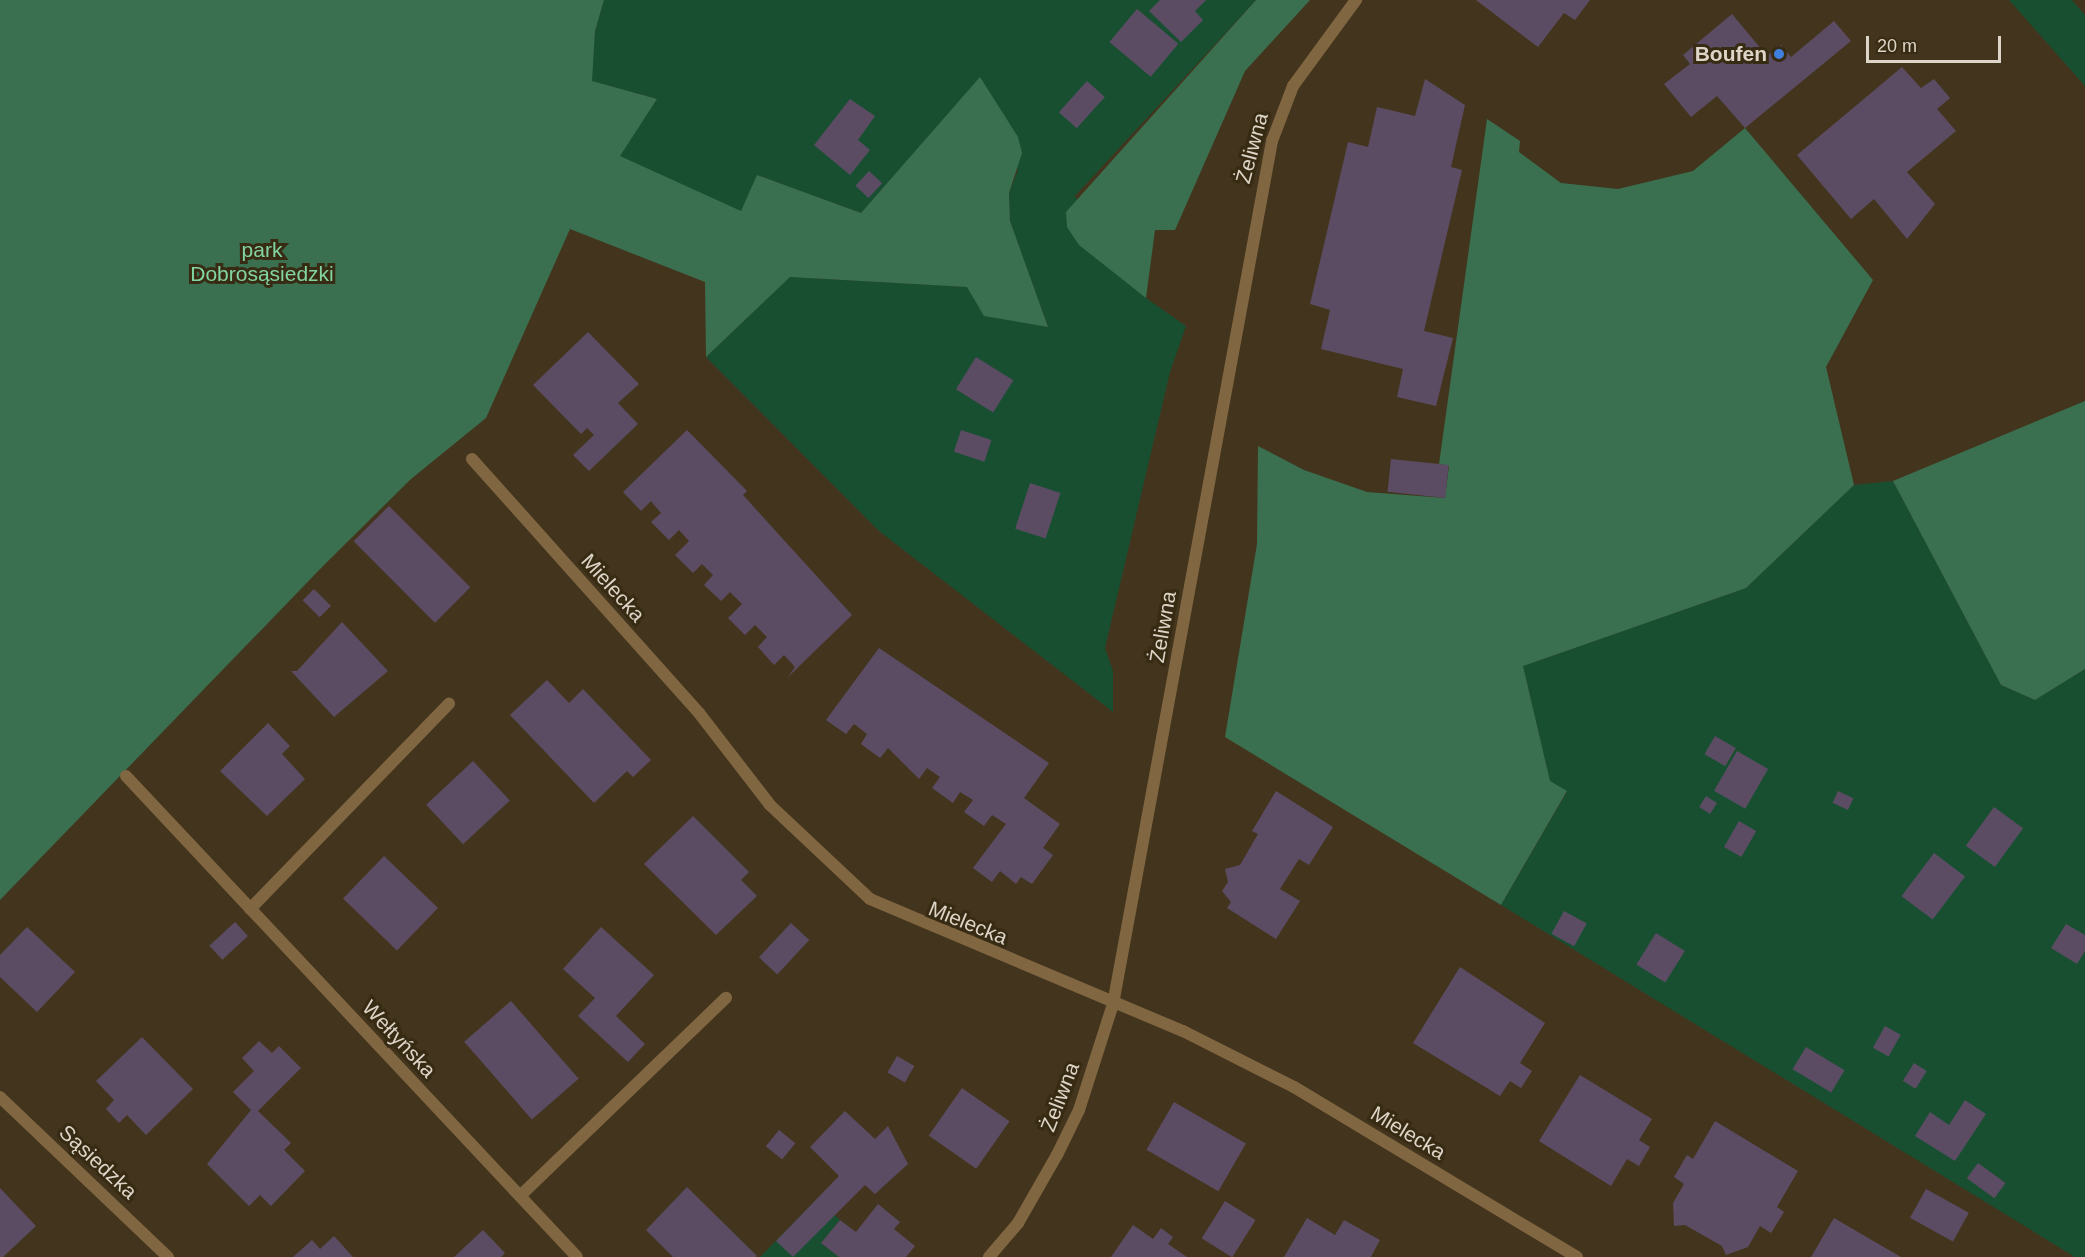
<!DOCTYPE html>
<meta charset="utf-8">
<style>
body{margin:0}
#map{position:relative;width:2085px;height:1257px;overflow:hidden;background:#43351d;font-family:Helvetica,sans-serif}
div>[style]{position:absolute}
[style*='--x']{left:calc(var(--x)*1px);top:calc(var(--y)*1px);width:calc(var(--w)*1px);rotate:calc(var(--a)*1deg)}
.green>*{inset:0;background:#184f31}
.forest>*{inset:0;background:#3a7050}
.building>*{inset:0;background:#5b4c64;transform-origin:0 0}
.minor>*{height:12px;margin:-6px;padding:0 6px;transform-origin:6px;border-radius:6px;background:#816642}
.dots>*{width:16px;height:16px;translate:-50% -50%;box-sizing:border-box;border:3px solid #382b13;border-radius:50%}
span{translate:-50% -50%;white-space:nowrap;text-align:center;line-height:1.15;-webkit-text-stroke:6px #382b13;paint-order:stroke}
.poi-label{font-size:21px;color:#ddd5c7;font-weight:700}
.right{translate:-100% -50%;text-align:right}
.street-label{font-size:21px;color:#ddd5c7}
.park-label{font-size:21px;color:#82d4a2}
.scale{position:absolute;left:1866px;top:36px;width:135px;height:27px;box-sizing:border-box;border:3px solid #ddd5c7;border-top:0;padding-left:8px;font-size:18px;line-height:21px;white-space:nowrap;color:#ddd5c7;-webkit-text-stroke:4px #382b13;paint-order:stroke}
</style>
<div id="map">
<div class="green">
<div style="clip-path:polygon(604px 0,1256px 0,1075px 196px,1146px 298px,1186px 326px,1170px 372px,1105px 648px,1113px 671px,1113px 712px,879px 531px,706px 357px,790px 277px,968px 287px,1017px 321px,1048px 327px,1010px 221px,1009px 193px,1018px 170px,980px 78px,861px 213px,757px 175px,741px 212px,619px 156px,657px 99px,591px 81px,595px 31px)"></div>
<div style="clip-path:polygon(2009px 0,2072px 0,2085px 15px,2085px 86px)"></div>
<div style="clip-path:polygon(1893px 481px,2001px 685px,2035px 700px,2085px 669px,2085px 1257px,2075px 1257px,1501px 905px,1567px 792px,1550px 782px,1523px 666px,1746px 588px,1854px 485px)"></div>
<div style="clip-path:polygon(817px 1199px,840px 1220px,821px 1243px,839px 1257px,760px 1257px)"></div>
</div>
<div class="forest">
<div style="clip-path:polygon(0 0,604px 0,595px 31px,592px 81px,657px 99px,620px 156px,741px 211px,757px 175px,861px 213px,980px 77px,1018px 137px,1022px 153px,1009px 193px,1010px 221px,1048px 327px,984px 316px,967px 287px,790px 277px,706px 357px,705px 282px,570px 229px,486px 418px,411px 479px,324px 565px,0 900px)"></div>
<div style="clip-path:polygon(1256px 0,1310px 0,1245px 71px,1175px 230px,1155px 230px,1146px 298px,1079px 245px,1067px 227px,1066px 212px)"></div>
<div style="clip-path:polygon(1487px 119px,1520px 141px,1519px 152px,1561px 183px,1618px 189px,1693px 171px,1745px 128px,1873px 280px,1826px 367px,1854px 485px,1746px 588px,1523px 666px,1550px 781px,1567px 791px,1501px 905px,1225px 737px,1257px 544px,1258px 446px,1304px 470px,1367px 492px,1445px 498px,1449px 466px,1439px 464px)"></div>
<div style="clip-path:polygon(2085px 401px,2085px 669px,2035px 700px,2001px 685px,1893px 481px)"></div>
</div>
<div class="building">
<div style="clip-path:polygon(1160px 0,1206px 0,1195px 11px,1203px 20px,1181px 42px,1149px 11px)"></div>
<div style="clip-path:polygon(1476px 0,1590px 0,1575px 20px,1564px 13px,1538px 47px)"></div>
<div style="left:1137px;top:9px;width:54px;height:43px;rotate:40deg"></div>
<div style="clip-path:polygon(1732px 14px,1767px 56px,1781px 45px,1791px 57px,1834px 21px,1851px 41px,1745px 128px,1717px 96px,1691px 117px,1664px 84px,1690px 64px,1683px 55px)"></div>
<div style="clip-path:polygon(1902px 67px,1921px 88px,1934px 79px,1950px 98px,1937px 109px,1956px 131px,1907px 172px,1935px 204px,1907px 239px,1874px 199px,1851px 219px,1797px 155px)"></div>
<div style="clip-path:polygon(1425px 79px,1465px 105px,1451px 167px,1462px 170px,1424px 331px,1453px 338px,1436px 406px,1397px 397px,1403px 369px,1321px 349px,1330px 310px,1310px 304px,1348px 142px,1368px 147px,1377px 107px,1415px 116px)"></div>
<div style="left:1087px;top:81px;width:24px;height:42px;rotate:42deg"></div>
<div style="clip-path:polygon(850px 99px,875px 116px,858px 140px,870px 150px,850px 175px,814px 145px)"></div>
<div style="left:869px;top:171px;width:18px;height:20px;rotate:43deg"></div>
<div style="clip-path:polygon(588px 332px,639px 384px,618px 403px,638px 424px,589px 471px,573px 455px,594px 435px,587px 428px,581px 434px,533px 385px)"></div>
<div style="left:976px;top:357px;width:44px;height:38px;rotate:32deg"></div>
<div style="clip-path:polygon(687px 430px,747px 491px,743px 495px,852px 615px,788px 677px,795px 667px,784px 655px,774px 665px,758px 647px,767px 637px,755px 625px,745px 635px,728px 618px,742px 604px,730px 592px,721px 601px,704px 585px,713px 575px,702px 564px,693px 573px,675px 555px,689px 541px,679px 530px,669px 540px,651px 522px,661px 513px,651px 501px,641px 511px,623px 492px)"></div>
<div style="left:961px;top:430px;width:32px;height:23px;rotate:18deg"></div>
<div style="left:1391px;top:459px;width:58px;height:33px;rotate:6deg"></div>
<div style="left:1030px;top:483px;width:32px;height:48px;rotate:18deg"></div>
<div style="left:389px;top:506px;width:115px;height:50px;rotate:45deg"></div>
<div style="left:314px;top:589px;width:24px;height:16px;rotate:45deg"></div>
<div style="clip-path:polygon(342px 622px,388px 671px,334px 717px,291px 671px,297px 671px)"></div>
<div style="clip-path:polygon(879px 648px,1049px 763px,1024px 798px,1060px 824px,1043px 848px,1053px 855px,1032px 884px,1021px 877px,1016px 884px,1000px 871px,992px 882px,973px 868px,1006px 824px,992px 815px,984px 826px,964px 812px,973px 800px,960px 792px,953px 803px,932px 788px,940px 777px,927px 768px,919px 779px,888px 748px,880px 758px,861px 744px,867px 734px,854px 724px,846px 734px,826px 720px)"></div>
<div style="clip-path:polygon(547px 680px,569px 703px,583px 689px,651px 760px,633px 777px,627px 771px,594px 803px,510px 715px)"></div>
<div style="clip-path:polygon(268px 723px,290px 746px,282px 754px,305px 779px,267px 816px,220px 771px)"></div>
<div style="left:1715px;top:736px;width:24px;height:21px;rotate:30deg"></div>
<div style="left:1737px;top:751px;width:36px;height:46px;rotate:30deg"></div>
<div style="left:473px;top:761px;width:54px;height:64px;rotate:47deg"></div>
<div style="clip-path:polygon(1276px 791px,1333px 827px,1309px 865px,1299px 859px,1280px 889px,1300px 901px,1276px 939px,1227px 908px,1231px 902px,1222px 891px,1228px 882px,1225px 869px,1240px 865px,1258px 834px,1252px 831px)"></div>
<div style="left:1838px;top:791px;width:17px;height:13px;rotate:25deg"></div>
<div style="left:1706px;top:796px;width:13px;height:13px;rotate:32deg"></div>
<div style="left:1994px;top:807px;width:36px;height:48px;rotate:36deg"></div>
<div style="clip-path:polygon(693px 816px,749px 872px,741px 880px,757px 896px,716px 935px,644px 864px)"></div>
<div style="left:1739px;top:821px;width:20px;height:30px;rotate:30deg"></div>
<div style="left:1934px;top:853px;width:39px;height:54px;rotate:37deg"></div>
<div style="left:384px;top:856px;width:75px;height:59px;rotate:44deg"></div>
<div style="left:1564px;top:911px;width:26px;height:26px;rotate:29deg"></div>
<div style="left:235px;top:922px;width:19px;height:35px;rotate:47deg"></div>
<div style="left:791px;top:923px;width:25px;height:47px;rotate:43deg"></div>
<div style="clip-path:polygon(2066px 924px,2085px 935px,2085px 951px,2077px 964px,2051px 948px)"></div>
<div style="clip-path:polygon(27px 927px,75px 972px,37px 1012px,0 977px,0 955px)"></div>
<div style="clip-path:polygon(601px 927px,654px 975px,616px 1016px,645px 1044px,628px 1062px,578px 1016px,595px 998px,563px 969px)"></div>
<div style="left:1656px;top:933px;width:34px;height:37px;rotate:32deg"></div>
<div style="clip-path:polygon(1460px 967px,1545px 1023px,1520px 1063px,1532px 1071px,1521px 1088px,1510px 1081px,1500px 1096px,1413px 1043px)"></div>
<div style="left:511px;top:1001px;width:103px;height:62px;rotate:49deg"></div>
<div style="left:1885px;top:1026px;width:18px;height:25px;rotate:29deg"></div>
<div style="clip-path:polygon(142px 1037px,193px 1089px,146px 1135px,127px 1115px,119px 1123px,106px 1109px,114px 1100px,96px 1081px)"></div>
<div style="clip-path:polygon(259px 1041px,272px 1053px,279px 1046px,301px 1068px,258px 1111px,291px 1143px,284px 1150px,305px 1171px,271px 1206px,260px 1195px,249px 1206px,207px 1164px,251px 1110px,233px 1092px,254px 1071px,242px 1058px)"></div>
<div style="left:1806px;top:1047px;width:45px;height:26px;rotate:31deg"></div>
<div style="left:897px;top:1056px;width:20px;height:19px;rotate:30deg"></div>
<div style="left:1914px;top:1063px;width:15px;height:21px;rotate:32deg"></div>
<div style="clip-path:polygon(1580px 1075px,1652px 1119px,1639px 1140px,1650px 1147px,1639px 1166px,1627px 1159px,1611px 1186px,1539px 1141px)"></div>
<div style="left:962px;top:1088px;width:58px;height:58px;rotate:35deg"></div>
<div style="clip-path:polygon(1965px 1100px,1986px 1114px,1955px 1161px,1915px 1136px,1930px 1112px,1949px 1125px)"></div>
<div style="left:1174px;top:1102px;width:83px;height:55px;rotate:30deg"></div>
<div style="clip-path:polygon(845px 1111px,875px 1139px,888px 1126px,908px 1164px,875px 1194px,865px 1185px,793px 1257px,776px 1241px,839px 1176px,810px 1147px)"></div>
<div style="clip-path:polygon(1715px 1121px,1798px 1171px,1777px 1207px,1784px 1212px,1771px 1233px,1760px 1226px,1748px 1247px,1726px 1255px,1722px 1246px,1685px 1225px,1674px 1226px,1673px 1203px,1684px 1184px,1674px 1177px,1687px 1155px,1693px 1159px)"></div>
<div style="left:779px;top:1130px;width:21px;height:21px;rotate:39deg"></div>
<div style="left:1978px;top:1163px;width:34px;height:19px;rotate:36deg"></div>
<div style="clip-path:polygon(687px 1187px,757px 1256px,756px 1257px,673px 1257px,646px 1230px)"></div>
<div style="clip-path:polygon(0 1188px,36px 1226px,3px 1257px,0 1257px)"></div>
<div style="left:1926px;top:1189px;width:49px;height:33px;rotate:29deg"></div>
<div style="left:1225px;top:1201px;width:36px;height:44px;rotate:32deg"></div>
<div style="clip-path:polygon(878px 1204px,900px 1222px,894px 1229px,915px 1246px,906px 1257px,839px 1257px,821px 1243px,840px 1220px,856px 1232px)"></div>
<div style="clip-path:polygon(1307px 1218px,1335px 1235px,1344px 1220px,1380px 1240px,1371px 1257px,1284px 1257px)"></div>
<div style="clip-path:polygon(1834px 1218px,1882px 1246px,1901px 1257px,1811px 1257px)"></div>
<div style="clip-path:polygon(1133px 1225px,1153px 1239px,1161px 1228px,1173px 1237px,1168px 1244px,1187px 1257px,1111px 1257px)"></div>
<div style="clip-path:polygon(483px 1230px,505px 1253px,501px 1257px,454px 1257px)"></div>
<div style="clip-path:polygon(334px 1236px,353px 1257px,293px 1257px,312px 1240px,320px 1249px)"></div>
</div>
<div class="minor">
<div style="--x:472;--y:459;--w:341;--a:48.2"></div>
<div style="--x:699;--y:713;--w:116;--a:52.3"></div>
<div style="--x:770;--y:805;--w:137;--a:43.2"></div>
<div style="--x:870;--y:899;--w:340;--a:22.9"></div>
<div style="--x:1183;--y:1031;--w:124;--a:26.8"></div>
<div style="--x:1294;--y:1087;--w:330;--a:31"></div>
<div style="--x:126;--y:776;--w:659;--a:46.84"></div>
<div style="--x:250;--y:909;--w:286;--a:-45.9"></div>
<div style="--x:0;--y:1097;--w:232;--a:43.6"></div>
<div style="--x:520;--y:1196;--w:286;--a:-43.9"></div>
<div style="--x:989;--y:1257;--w:45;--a:-49.5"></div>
<div style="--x:1018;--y:1223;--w:78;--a:-60.2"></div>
<div style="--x:1057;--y:1155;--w:50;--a:-63.9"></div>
<div style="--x:1079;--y:1110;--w:111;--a:-72.2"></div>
<div style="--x:1113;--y:1004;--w:878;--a:-79.56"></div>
<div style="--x:1272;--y:141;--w:59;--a:-69.1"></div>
<div style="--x:1293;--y:86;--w:107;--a:-53.8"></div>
</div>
<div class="dots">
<div style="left:1779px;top:54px;background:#3f7fe0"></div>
</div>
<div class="poi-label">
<span class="right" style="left:1767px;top:54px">Boufen</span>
</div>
<div class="street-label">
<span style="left:1252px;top:148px;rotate:-75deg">Żeliwna</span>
<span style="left:613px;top:588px;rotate:48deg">Mielecka</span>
<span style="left:1163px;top:627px;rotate:-80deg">Żeliwna</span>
<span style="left:968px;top:923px;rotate:22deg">Mielecka</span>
<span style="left:399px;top:1039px;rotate:47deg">Wełtyńska</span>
<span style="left:1060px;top:1097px;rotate:-69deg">Żeliwna</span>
<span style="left:1408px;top:1133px;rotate:31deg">Mielecka</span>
<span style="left:98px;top:1162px;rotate:43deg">Sąsiedzka</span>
</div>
<div class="park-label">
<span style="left:262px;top:262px">park<br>Dobrosąsiedzki</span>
</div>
<div class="scale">20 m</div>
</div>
